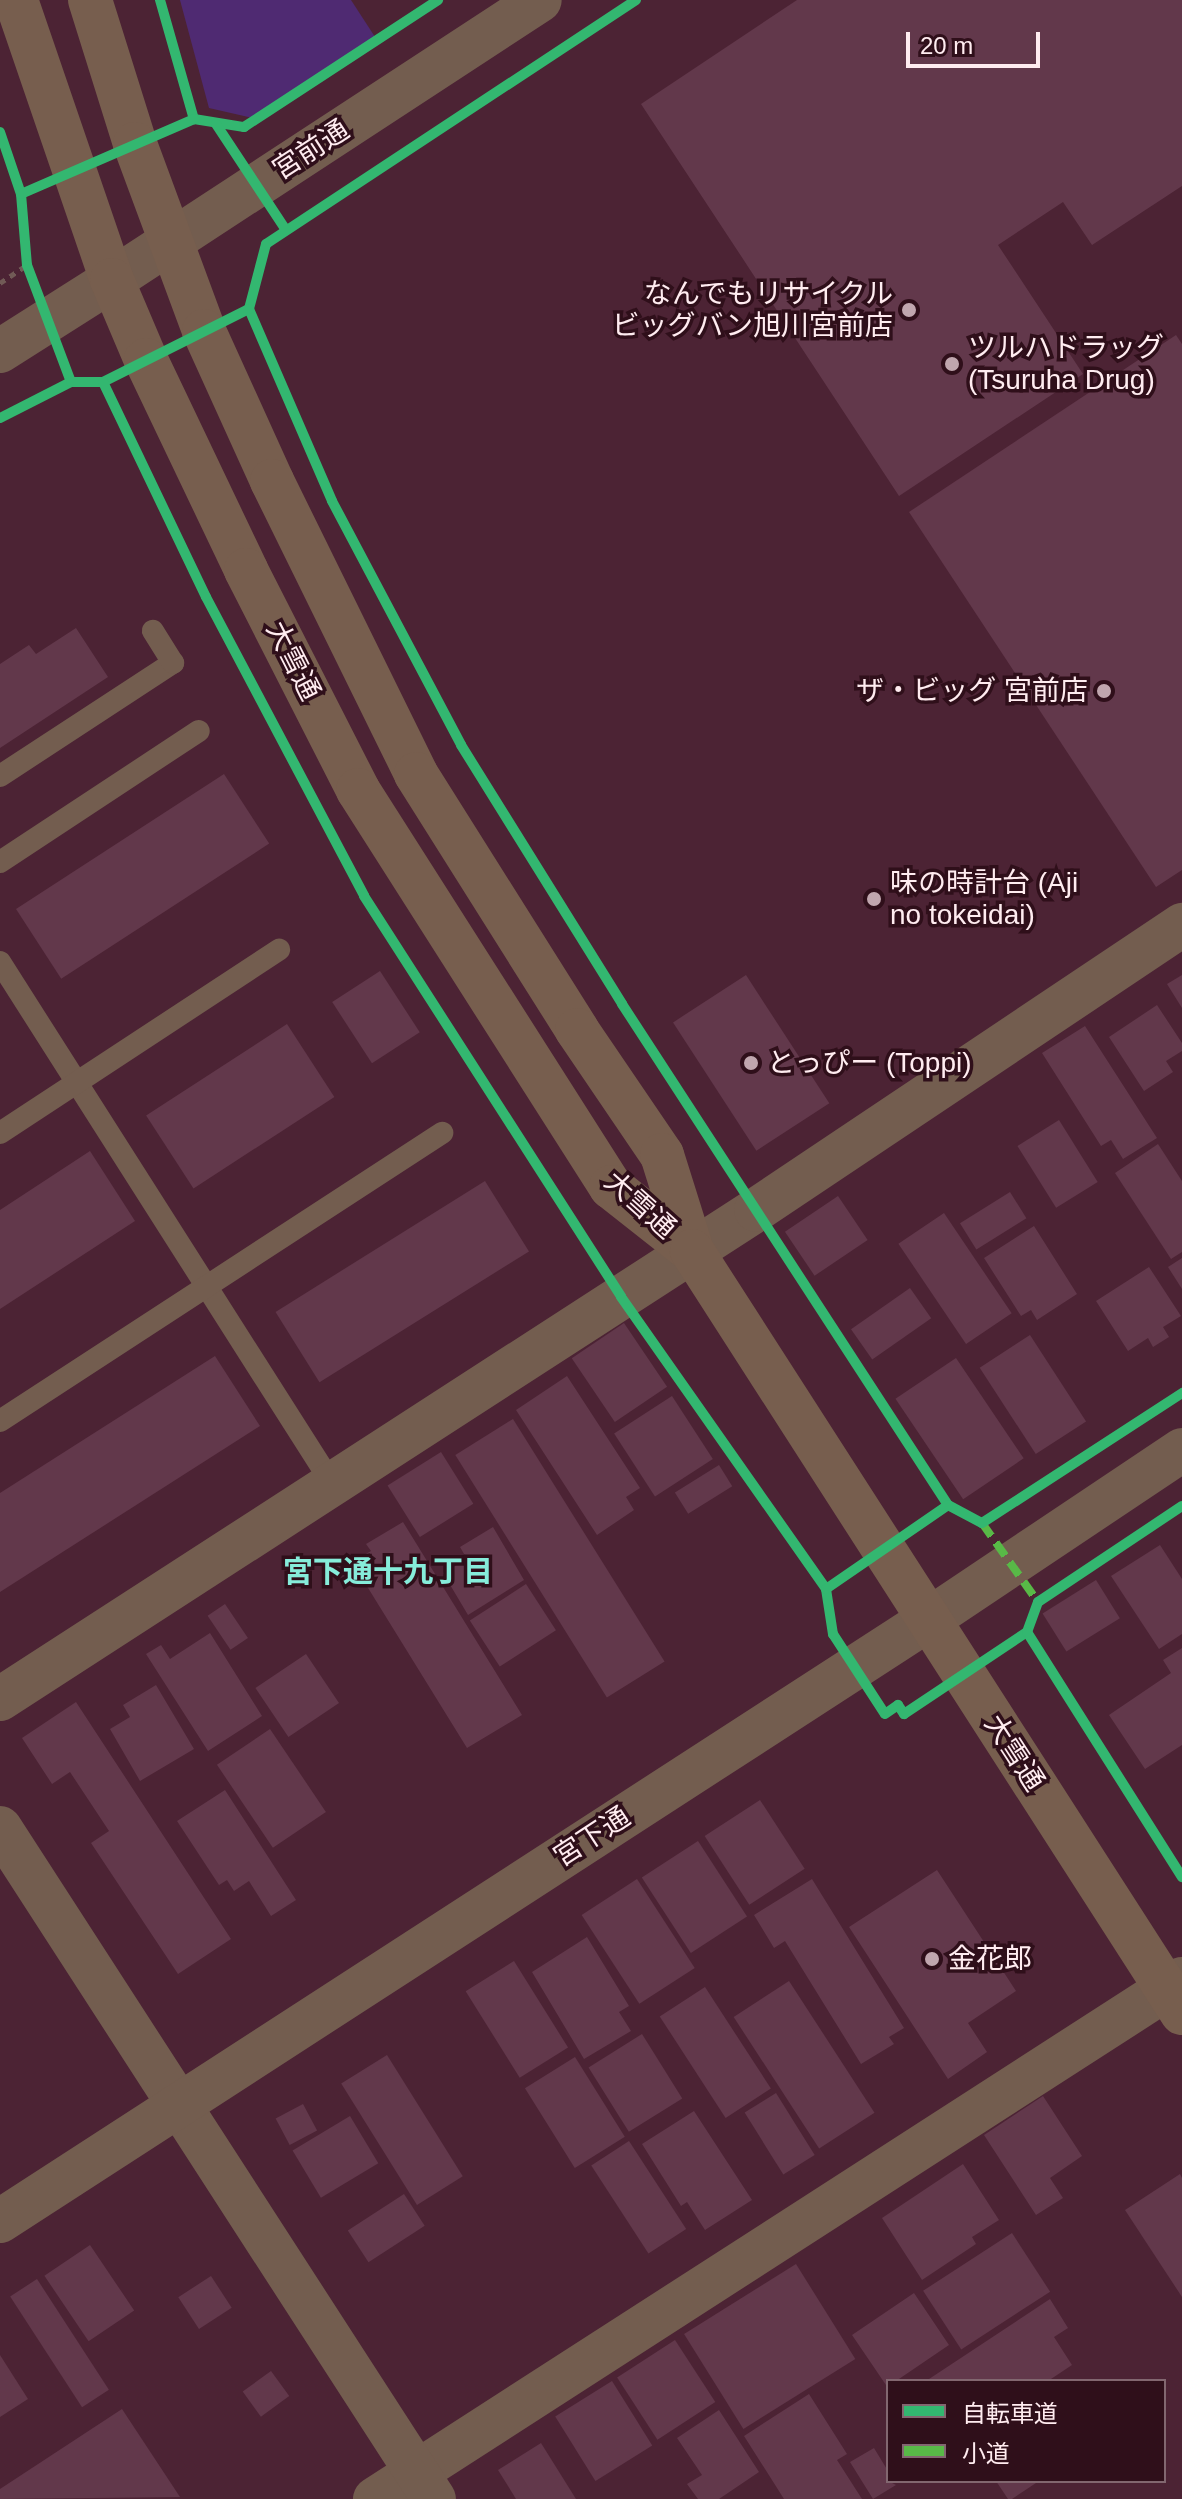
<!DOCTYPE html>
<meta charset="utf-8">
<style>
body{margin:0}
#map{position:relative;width:1182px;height:2499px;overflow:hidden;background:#4c2334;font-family:Arial,"Noto Sans JP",sans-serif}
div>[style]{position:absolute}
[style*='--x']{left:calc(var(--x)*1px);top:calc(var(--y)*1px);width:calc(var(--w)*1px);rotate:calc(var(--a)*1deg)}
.green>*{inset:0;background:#4f2a72}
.building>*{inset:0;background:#62384b;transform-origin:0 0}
.path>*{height:5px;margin-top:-2.5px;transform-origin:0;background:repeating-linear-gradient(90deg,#715a56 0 6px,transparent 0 12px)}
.service>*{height:22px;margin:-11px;padding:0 11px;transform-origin:11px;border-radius:11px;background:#735d4f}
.minor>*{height:44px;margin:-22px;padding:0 22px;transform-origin:22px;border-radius:22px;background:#735d4f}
.tertiary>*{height:44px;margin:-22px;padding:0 22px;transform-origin:22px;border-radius:22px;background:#735d4f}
.secondary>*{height:44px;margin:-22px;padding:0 22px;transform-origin:22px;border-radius:22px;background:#775e4e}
.quiet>*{height:8px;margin-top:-4px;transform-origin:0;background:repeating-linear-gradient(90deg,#58b947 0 16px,transparent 0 24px)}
.cycleway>*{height:10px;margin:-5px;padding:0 5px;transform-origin:5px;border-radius:5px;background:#33b770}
.dots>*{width:22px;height:22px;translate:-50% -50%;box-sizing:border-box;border:4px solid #2f0f1a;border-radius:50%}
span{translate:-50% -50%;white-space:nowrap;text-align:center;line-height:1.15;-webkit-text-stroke:7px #2f0f1a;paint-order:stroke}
.street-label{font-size:28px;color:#ffecf0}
.poi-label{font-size:28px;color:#ffecf0}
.right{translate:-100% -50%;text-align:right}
.left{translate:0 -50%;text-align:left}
.neighbourhood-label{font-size:30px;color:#86ecda;font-weight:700}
.legend{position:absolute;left:886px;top:2379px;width:280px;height:104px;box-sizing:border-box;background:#2f0f1a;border:2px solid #826770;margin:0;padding:10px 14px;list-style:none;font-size:24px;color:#ffecf0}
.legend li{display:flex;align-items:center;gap:16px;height:40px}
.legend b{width:40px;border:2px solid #826770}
.scale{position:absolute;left:906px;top:32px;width:134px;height:36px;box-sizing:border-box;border:4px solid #ffecf0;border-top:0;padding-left:10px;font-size:24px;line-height:28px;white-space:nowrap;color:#ffecf0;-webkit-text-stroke:6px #2f0f1a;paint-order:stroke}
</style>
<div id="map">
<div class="green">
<div style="clip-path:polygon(180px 0,351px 0,377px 40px,257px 119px,209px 108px)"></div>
</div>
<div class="building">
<div style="clip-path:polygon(797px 0,1182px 0,1182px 186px,1092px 245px,1063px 202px,998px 245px,1083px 374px,899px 496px,641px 104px)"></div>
<div style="clip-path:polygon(1176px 335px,1182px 344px,1182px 870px,1156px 887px,909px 512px)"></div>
<div style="clip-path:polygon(76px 628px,108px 677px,0 748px,0 664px,29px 645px,36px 654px)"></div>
<div style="left:224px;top:774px;width:83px;height:248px;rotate:57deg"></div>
<div style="left:380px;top:971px;width:73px;height:57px;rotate:57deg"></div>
<div style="left:746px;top:975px;width:153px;height:87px;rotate:57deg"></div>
<div style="clip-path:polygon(1182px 975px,1182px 1008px,1167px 984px)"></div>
<div style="clip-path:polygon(1157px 1005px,1182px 1043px,1182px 1051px,1166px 1061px,1173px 1072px,1144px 1091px,1109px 1037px)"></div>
<div style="left:287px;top:1024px;width:87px;height:168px;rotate:57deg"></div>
<div style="clip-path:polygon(1085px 1026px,1157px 1138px,1123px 1159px,1111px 1140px,1101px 1146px,1042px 1053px)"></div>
<div style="left:1059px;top:1120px;width:73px;height:49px;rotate:58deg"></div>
<div style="clip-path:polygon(1158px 1144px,1182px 1181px,1182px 1252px,1171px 1259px,1115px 1173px)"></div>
<div style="clip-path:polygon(90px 1151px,135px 1221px,0 1309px,0 1210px)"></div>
<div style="left:485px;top:1181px;width:83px;height:247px;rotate:58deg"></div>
<div style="left:1010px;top:1192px;width:31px;height:59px;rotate:58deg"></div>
<div style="left:838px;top:1196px;width:53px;height:64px;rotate:56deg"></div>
<div style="left:944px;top:1213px;width:121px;height:55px;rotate:56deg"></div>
<div style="clip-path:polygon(1034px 1226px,1077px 1294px,1037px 1320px,1031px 1310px,1021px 1316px,984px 1258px)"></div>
<div style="clip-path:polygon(1182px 1258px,1182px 1289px,1168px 1267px)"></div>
<div style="clip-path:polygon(1149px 1267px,1181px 1316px,1163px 1327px,1169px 1337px,1153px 1347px,1148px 1338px,1128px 1351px,1096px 1301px)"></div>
<div style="left:910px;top:1288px;width:37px;height:72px;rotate:55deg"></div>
<div style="left:624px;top:1323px;width:77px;height:63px;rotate:56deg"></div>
<div style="left:1030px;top:1335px;width:103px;height:60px;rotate:57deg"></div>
<div style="clip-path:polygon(215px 1356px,260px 1426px,0 1592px,0 1493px)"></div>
<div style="left:956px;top:1358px;width:121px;height:73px;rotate:56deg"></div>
<div style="clip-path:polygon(567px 1376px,640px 1488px,626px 1497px,634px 1510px,597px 1535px,516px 1410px)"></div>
<div style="left:672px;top:1396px;width:75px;height:69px;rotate:57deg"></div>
<div style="left:513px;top:1419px;width:286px;height:68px;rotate:58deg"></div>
<div style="left:441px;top:1452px;width:61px;height:63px;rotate:58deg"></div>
<div style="left:719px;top:1465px;width:25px;height:52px;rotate:58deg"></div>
<div style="clip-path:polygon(403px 1522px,522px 1715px,467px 1748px,352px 1562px,371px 1551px,366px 1544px)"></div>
<div style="clip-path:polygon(493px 1527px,524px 1580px,468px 1615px,443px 1573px,467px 1559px,460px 1547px)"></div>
<div style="clip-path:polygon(1160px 1545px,1182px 1579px,1182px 1634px,1159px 1649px,1111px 1576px)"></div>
<div style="left:1096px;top:1580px;width:45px;height:63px;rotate:58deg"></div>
<div style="left:526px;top:1584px;width:55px;height:67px;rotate:57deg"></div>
<div style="left:225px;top:1604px;width:41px;height:21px;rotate:56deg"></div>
<div style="clip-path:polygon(210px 1633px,262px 1716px,208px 1751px,146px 1654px,161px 1645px,170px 1659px)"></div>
<div style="clip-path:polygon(1182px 1648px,1182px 1745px,1145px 1769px,1109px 1715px,1171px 1673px,1163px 1660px)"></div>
<div style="left:306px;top:1654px;width:59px;height:61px;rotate:56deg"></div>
<div style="clip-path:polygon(156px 1685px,194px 1749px,140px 1781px,110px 1729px,130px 1717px,123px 1705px)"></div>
<div style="clip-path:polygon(76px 1702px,231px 1939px,178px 1974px,91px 1843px,109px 1831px,70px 1772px,52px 1784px,22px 1738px)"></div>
<div style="left:270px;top:1729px;width:100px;height:64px;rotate:56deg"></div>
<div style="clip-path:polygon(225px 1790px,296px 1900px,271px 1916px,249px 1881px,234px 1891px,227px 1880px,219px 1885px,177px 1821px)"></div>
<div style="left:760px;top:1800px;width:82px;height:66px;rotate:57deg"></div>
<div style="left:698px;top:1841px;width:90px;height:67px;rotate:57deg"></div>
<div style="clip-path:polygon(937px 1870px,1016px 1991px,968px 2023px,987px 2052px,948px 2079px,849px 1927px)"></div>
<div style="left:637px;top:1879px;width:106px;height:66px;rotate:57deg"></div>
<div style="clip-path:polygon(812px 1879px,904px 2028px,889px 2037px,894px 2044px,861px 2064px,785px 1941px,774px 1948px,754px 1915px)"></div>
<div style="clip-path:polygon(587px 1937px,629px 2006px,619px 2012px,631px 2031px,584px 2059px,532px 1972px)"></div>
<div style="left:514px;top:1961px;width:102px;height:57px;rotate:58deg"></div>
<div style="left:789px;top:1981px;width:157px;height:66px;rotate:57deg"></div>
<div style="left:705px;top:1987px;width:121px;height:54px;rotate:57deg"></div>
<div style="left:642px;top:2034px;width:76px;height:63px;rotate:58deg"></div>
<div style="left:387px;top:2055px;width:143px;height:54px;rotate:58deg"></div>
<div style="left:575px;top:2057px;width:94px;height:59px;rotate:58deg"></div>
<div style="left:776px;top:2093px;width:73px;height:37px;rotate:58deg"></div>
<div style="clip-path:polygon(1043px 2096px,1082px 2156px,1050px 2178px,1063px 2198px,1036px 2215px,984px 2135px)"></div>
<div style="left:303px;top:2104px;width:30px;height:31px;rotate:62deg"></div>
<div style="clip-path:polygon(694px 2111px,752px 2200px,705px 2230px,687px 2202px,681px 2206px,642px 2144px)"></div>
<div style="left:350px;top:2116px;width:55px;height:67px;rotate:59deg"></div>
<div style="left:629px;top:2141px;width:105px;height:45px;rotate:57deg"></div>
<div style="clip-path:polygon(963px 2164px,999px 2220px,972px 2237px,976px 2244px,922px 2280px,882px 2218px)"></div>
<div style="clip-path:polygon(1180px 2174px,1182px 2178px,1182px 2297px,1125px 2210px)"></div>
<div style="left:404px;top:2194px;width:38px;height:67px;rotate:57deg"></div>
<div style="left:1012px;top:2233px;width:70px;height:106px;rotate:57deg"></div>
<div style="left:90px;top:2245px;width:79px;height:55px;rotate:56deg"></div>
<div style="left:796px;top:2264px;width:112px;height:132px;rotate:58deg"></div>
<div style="left:211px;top:2276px;width:38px;height:39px;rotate:57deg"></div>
<div style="left:37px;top:2279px;width:132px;height:32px;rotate:57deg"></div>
<div style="clip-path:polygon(914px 2293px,949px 2345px,896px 2381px,888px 2381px,888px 2388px,852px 2335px)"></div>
<div style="clip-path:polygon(1050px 2299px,1068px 2328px,1054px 2337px,1072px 2365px,1048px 2381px,926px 2381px)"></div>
<div style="left:675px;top:2340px;width:74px;height:69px;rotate:57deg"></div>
<div style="clip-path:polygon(0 2355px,28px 2399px,0 2417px)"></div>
<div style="left:271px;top:2371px;width:31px;height:35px;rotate:54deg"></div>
<div style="left:612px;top:2381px;width:76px;height:67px;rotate:58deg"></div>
<div style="clip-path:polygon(809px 2394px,847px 2454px,837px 2460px,862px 2499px,784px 2499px,744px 2436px)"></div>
<div style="clip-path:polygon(122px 2409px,180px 2497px,0 2499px,0 2489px)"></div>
<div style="clip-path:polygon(719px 2410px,759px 2472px,719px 2499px,698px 2499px,687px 2484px,702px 2475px,677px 2438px)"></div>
<div style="clip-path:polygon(541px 2443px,576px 2499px,516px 2499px,498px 2470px)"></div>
<div style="clip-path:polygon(874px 2448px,888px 2471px,888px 2481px,896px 2485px,873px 2499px,850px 2462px)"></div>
<div style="clip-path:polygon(996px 2481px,1039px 2481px,1012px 2499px,1008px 2499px)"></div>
</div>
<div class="path">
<div style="--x:0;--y:283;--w:32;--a:-34"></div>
</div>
<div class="service">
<div style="--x:0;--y:776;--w:207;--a:-33.2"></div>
<div style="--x:173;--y:663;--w:38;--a:-122"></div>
<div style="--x:0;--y:862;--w:238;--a:-33.4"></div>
<div style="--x:0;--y:962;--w:616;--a:57.52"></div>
<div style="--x:0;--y:1133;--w:334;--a:-33.3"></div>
<div style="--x:0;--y:1421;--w:528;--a:-33.09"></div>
</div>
<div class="minor">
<div style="--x:0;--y:351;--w:133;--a:-32.4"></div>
<div style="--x:0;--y:1699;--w:900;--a:-32.9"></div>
<div style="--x:756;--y:1210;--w:513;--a:-33.78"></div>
<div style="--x:375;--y:2499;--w:960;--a:-32.8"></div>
</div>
<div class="tertiary">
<div style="--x:112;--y:280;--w:511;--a:-33.19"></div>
<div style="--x:0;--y:1828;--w:799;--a:57.11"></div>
<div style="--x:0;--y:2221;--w:1109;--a:-32.93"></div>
<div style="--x:931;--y:1618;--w:302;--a:-33.8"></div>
</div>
<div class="secondary">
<div style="--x:16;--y:0;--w:296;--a:71.1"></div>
<div style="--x:112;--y:280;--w:87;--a:67"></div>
<div style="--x:146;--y:360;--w:233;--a:64.5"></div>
<div style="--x:246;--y:570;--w:247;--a:63"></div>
<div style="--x:358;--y:790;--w:471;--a:57.5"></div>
<div style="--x:611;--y:1187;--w:103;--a:38.3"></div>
<div style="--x:90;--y:0;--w:151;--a:72.6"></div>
<div style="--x:135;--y:144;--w:199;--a:69.7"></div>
<div style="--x:204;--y:331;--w:165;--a:65.6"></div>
<div style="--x:272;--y:481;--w:326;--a:63.8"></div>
<div style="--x:416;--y:774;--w:302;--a:57.8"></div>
<div style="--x:577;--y:1030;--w:151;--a:55.8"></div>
<div style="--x:662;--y:1155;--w:101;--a:72.6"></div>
<div style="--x:692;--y:1251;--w:906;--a:57.26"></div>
</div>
<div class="quiet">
<div style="--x:982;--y:1523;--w:97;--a:54.7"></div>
</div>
<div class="cycleway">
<div style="--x:160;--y:0;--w:124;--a:74.1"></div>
<div style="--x:194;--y:119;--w:51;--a:9.1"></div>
<div style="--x:244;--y:127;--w:232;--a:-33.2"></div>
<div style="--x:636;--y:0;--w:443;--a:146.6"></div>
<div style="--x:266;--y:244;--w:67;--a:104.7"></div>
<div style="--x:249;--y:309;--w:209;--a:66.6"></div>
<div style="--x:332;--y:501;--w:276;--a:62.1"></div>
<div style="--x:461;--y:745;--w:305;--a:58.1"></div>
<div style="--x:622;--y:1004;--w:598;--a:56.95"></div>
<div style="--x:948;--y:1505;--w:38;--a:28"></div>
<div style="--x:982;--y:1523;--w:239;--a:-33"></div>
<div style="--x:216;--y:124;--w:127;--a:56.6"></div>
<div style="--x:0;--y:132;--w:65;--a:71.3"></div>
<div style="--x:21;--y:194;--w:71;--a:85.2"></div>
<div style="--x:27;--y:265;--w:125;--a:69.4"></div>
<div style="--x:21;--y:194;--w:189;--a:-23.4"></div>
<div style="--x:103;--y:382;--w:163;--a:-26.6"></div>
<div style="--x:0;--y:418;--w:80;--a:-26.9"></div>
<div style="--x:71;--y:382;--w:32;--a:0"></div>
<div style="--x:103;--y:382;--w:238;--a:64.4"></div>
<div style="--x:206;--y:597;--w:338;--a:62.1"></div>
<div style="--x:364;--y:896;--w:476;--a:57.3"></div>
<div style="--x:621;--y:1297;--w:357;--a:54.9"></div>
<div style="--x:826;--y:1589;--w:46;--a:81.2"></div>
<div style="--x:833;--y:1634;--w:95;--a:57"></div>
<div style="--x:885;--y:1714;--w:16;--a:-35"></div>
<div style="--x:898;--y:1705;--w:11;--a:56"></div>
<div style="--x:904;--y:1714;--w:148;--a:-33.7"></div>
<div style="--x:1182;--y:1506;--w:173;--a:146.3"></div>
<div style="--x:1038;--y:1602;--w:32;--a:110"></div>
<div style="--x:1027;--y:1632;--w:290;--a:57.7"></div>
<div style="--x:826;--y:1589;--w:148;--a:-34.5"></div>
</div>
<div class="dots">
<div style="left:909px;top:310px;background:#c0a6ae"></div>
<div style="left:952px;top:364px;background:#c0a6ae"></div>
<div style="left:1104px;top:691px;background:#c0a6ae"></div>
<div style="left:874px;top:899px;background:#c0a6ae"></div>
<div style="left:751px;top:1063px;background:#c0a6ae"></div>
<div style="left:932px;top:1959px;background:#c0a6ae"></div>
</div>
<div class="street-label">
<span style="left:311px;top:150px;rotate:-33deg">宮前通</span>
<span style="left:293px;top:661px;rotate:63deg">大雪通</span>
<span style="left:640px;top:1205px;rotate:42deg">大雪通</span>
<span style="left:1014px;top:1753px;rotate:57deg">大雪通</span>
<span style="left:592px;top:1837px;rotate:-33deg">宮下通</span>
</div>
<div class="poi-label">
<span class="right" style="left:893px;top:310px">なんでもリサイクル<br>ビッグバン旭川宮前店</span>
<span class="left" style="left:968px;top:364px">ツルハドラッグ<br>(Tsuruha Drug)</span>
<span class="right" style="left:1088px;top:691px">ザ・ビッグ 宮前店</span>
<span class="left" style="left:890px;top:899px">味の時計台 (Aji<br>no tokeidai)</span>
<span class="left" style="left:767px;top:1063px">とっぴー (Toppi)</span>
<span class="left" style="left:948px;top:1959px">金花郎</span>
</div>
<div class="neighbourhood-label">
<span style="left:388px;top:1572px">宮下通十九丁目</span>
</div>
<ul class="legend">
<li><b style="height:10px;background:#33b770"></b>自転車道</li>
<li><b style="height:10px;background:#58b947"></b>小道</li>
</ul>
<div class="scale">20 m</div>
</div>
